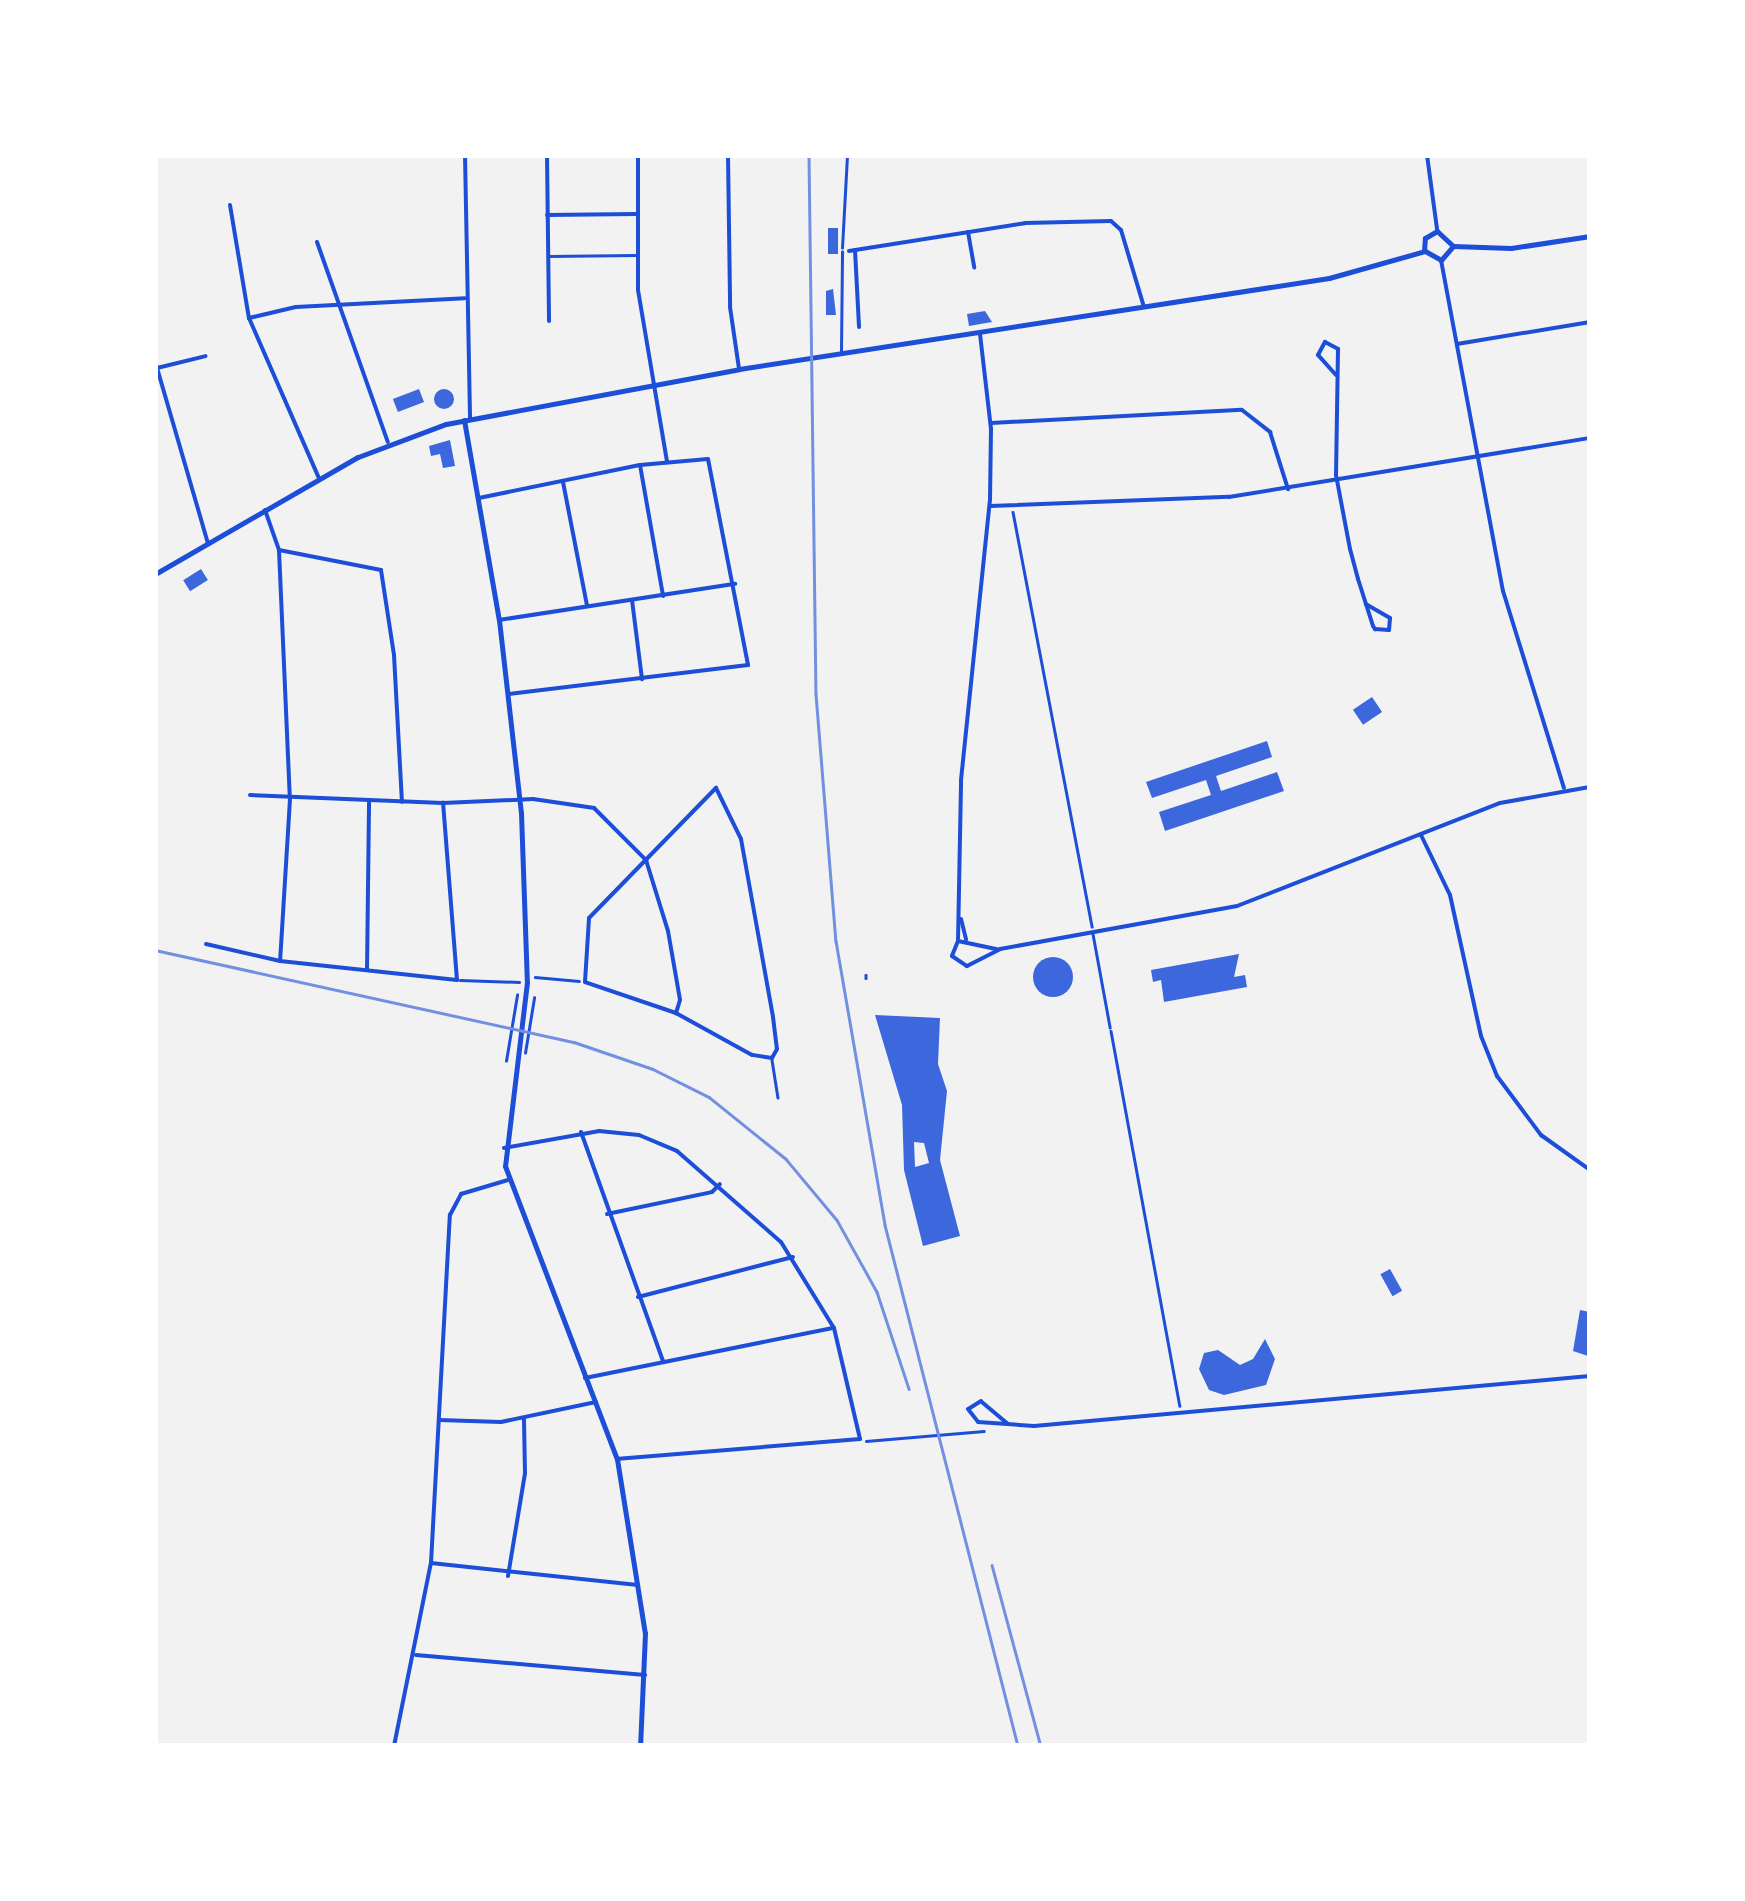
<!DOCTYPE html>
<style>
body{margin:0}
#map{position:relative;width:1745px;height:1901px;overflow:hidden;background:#f2f2f2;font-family:Jost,sans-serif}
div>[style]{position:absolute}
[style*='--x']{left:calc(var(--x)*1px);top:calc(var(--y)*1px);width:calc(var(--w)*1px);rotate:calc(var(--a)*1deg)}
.building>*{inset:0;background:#3d67dc;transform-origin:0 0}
.round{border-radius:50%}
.path>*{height:2.5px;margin:-1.25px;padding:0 1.25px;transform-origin:1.25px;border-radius:1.25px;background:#1d4ed8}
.service>*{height:2.5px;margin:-1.25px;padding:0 1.25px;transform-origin:1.25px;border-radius:1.25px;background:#1d4ed8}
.pedestrian>*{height:2.5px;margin:-1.25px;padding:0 1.25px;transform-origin:1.25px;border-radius:1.25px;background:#1d4ed8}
.minor>*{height:4px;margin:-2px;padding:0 2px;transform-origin:2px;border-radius:2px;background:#1d4ed8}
.tertiary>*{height:5px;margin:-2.5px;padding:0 2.5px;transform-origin:2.5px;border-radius:2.5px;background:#1d4ed8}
.rail>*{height:2.5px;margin:-1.25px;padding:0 1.25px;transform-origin:1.25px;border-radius:1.25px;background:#7290e2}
span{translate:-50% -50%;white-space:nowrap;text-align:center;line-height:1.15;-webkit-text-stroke:10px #fff;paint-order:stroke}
.frame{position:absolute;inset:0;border:158px solid #fff;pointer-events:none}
</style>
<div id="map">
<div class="building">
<div style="left:828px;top:228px;width:10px;height:26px"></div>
<div style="clip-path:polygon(833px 289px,836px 315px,826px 315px,826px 291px)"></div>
<div style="clip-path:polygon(985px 311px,992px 322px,969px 326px,967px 314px)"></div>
<div class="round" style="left:434px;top:389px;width:20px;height:20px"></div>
<div style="left:419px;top:389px;width:14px;height:28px;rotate:69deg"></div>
<div style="clip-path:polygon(450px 440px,455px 466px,443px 468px,440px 454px,431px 456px,429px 446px)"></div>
<div style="left:201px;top:569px;width:13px;height:21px;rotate:58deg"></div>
<div style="left:1372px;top:697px;width:18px;height:23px;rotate:56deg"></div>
<div style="clip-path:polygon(1267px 741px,1272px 757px,1216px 776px,1221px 791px,1277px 772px,1284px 791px,1165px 831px,1159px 812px,1211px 795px,1206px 780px,1152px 798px,1146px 782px)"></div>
<div style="clip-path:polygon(1239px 954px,1234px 977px,1245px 975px,1247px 987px,1164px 1002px,1161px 980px,1153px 982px,1151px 970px)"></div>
<div class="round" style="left:1033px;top:957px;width:40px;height:40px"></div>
<div style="clip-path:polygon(evenodd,875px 1015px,940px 1018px,938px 1064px,947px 1091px,940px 1160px,960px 1236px,923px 1246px,904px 1170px,902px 1105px,875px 1015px,914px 1142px,924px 1143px,929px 1163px,915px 1167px,914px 1142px)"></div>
<div style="left:1390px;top:1269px;width:25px;height:11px;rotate:61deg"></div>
<div style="clip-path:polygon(1580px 1310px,1590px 1312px,1588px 1356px,1573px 1351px)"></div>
<div style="clip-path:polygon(1265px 1339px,1275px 1359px,1266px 1385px,1224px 1395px,1209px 1390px,1199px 1369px,1204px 1353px,1218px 1350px,1240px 1365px,1253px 1359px)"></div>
</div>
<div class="path">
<div style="--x:842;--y:248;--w:93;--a:-86.9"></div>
<div style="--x:1013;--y:512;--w:422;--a:79.2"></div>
<div style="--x:535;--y:977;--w:44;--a:5.2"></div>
<div style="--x:460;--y:980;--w:59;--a:1.9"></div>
<div style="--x:1111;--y:1031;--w:381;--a:79.6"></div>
<div style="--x:525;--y:1053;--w:56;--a:-80.7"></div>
<div style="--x:506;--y:1061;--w:67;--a:-80.5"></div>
<div style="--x:866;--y:1441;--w:118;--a:-4.8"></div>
</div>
<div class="service">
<div style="--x:549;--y:256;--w:87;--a:-0.7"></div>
<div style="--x:841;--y:351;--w:99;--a:-89.4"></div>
<div style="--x:1093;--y:934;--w:95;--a:79.6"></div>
<div style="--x:772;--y:1060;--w:38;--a:81"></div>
</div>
<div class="pedestrian">
<div style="--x:866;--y:975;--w:3;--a:90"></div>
</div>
<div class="minor">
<div style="--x:465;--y:155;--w:264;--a:88.9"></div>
<div style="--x:547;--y:155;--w:166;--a:89.3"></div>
<div style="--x:638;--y:155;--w:135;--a:90"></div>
<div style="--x:638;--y:290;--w:173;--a:80.4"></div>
<div style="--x:728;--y:155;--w:152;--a:89.2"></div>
<div style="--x:730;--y:307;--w:63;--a:81.7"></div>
<div style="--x:1427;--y:155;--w:75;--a:82.3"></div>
<div style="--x:230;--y:205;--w:115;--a:80.5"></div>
<div style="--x:249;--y:318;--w:175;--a:66.4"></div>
<div style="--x:547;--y:215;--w:89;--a:-0.6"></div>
<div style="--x:968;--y:232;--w:36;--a:80"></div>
<div style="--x:317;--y:242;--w:212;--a:70.5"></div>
<div style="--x:855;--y:250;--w:77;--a:87"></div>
<div style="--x:849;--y:251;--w:178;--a:-9"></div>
<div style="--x:1025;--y:223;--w:86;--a:-1.3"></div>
<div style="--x:1111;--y:221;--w:13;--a:42"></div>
<div style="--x:1121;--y:230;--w:80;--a:73.4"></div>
<div style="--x:1441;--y:260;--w:337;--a:79.4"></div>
<div style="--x:1503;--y:591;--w:206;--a:72.8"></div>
<div style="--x:249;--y:318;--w:48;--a:-13.2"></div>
<div style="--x:296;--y:307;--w:169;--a:-3"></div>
<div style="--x:1457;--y:344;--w:135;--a:-9.4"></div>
<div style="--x:155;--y:361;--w:190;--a:73.8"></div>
<div style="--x:157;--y:368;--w:50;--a:-13.8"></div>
<div style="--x:1336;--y:375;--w:27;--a:-132"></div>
<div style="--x:1318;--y:355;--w:15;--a:-62"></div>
<div style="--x:1325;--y:342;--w:15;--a:28"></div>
<div style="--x:1338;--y:349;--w:126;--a:90.9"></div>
<div style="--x:1336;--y:475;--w:75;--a:79.3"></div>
<div style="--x:1350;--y:549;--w:31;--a:75"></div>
<div style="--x:1358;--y:579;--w:49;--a:72.3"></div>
<div style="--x:1373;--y:626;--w:4;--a:56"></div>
<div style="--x:1375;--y:629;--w:14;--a:4"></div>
<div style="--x:1389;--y:630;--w:12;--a:-85"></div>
<div style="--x:1390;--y:618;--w:28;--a:-150"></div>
<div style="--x:991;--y:423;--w:251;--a:-3"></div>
<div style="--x:1242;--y:410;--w:36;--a:38"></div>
<div style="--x:1270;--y:432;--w:60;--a:72.5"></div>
<div style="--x:640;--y:465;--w:133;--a:80"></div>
<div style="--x:563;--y:482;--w:125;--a:79"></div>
<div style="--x:479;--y:498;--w:164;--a:-11.6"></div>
<div style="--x:640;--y:465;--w:68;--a:-5"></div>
<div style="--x:708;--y:459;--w:210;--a:79"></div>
<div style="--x:748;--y:665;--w:241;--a:173.1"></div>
<div style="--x:990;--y:506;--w:239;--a:-2.2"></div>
<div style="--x:1229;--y:497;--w:366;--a:-9.3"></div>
<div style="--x:265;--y:510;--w:42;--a:70.7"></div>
<div style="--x:279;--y:550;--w:249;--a:87.5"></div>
<div style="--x:290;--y:799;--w:162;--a:93.5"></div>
<div style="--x:279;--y:550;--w:104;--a:11.1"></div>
<div style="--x:381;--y:570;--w:86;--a:81.3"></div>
<div style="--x:394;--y:655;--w:147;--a:86.9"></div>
<div style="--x:632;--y:600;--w:80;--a:82.8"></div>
<div style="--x:499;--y:620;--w:239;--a:-8.7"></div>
<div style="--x:716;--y:788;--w:57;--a:63.9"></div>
<div style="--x:741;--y:839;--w:181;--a:79.8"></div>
<div style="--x:773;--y:1017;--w:32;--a:83"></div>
<div style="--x:777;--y:1049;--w:10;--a:119"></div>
<div style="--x:772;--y:1058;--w:20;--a:-171"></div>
<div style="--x:752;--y:1055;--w:87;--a:-151.1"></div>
<div style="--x:676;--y:1013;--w:96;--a:-161.2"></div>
<div style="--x:585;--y:982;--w:64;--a:-86.4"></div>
<div style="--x:589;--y:918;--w:182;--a:-45.7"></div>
<div style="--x:250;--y:795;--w:193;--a:2.4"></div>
<div style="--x:443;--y:803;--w:90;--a:-2.5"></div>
<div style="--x:533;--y:799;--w:62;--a:8.4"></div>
<div style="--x:594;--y:808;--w:74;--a:45"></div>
<div style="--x:646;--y:860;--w:74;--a:72.8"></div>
<div style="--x:668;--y:931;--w:70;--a:80.1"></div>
<div style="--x:680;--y:1000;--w:14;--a:107"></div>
<div style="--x:1421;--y:835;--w:67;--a:64.2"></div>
<div style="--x:1450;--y:895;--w:144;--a:77.6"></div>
<div style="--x:1481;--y:1036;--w:43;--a:68.2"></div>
<div style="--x:1497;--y:1076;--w:74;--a:53.3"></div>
<div style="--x:1541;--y:1135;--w:60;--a:35.5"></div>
<div style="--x:961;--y:919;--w:21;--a:76"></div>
<div style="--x:958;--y:941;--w:16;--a:112"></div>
<div style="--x:952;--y:956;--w:18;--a:34"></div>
<div style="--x:967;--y:966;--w:37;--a:-27"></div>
<div style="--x:1000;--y:949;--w:241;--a:-10.3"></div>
<div style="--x:1237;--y:906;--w:282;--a:-21.4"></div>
<div style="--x:1500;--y:803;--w:91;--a:-10.1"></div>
<div style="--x:958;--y:941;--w:161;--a:-88.9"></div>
<div style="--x:961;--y:780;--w:281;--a:-84.1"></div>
<div style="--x:990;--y:500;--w:71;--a:-89.2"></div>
<div style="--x:991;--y:429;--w:96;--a:-96.6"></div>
<div style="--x:958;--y:941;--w:40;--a:12"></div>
<div style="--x:206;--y:944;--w:76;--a:12.9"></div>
<div style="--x:280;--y:961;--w:178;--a:6.1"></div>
<div style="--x:457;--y:980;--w:178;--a:-94.5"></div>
<div style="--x:367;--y:970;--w:169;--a:-89.3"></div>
<div style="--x:581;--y:1132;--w:243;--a:70.3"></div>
<div style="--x:504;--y:1148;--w:97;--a:-10.1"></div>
<div style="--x:599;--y:1131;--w:40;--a:5.7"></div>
<div style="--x:639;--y:1135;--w:41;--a:22.8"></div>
<div style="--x:677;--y:1151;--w:138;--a:41.2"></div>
<div style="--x:781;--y:1242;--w:101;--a:58.4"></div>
<div style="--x:834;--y:1328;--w:114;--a:76.8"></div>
<div style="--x:860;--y:1439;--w:242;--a:175.3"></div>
<div style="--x:607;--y:1214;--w:107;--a:-11.8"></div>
<div style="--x:712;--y:1192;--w:11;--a:-45"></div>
<div style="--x:638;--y:1297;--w:160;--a:-14.5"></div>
<div style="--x:585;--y:1378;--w:254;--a:-11.4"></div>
<div style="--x:439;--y:1420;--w:62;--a:1.8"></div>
<div style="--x:501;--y:1422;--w:97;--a:-11.9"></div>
<div style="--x:1008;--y:1424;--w:35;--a:-140"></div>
<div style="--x:981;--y:1401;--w:15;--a:148"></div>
<div style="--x:968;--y:1409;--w:16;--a:52"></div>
<div style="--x:978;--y:1422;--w:56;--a:4.1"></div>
<div style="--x:1034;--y:1426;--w:558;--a:-5.14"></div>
<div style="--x:431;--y:1563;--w:208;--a:6.1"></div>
<div style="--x:508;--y:1576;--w:104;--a:-80.6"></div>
<div style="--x:525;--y:1473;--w:54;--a:-91.1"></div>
<div style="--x:416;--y:1655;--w:230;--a:5"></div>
<div style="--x:394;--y:1746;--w:187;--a:-78.6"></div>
<div style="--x:431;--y:1563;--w:349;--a:-86.9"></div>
<div style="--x:450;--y:1215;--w:24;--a:-62"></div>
<div style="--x:461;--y:1194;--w:49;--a:-16.6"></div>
</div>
<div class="tertiary">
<div style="--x:1453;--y:246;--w:58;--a:2"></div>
<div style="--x:1511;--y:248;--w:80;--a:-8.6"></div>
<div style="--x:1424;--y:251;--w:13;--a:-86"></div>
<div style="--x:1425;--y:238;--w:14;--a:-30"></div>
<div style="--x:1437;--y:231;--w:22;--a:43"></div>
<div style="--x:1425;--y:251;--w:18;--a:29"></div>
<div style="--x:1441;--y:260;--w:18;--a:-49"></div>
<div style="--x:464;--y:420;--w:203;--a:80.1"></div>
<div style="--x:499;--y:620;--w:194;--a:83.5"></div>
<div style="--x:521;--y:813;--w:169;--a:88"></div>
<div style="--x:527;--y:982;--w:185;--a:96.8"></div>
<div style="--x:505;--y:1166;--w:314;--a:69.1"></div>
<div style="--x:617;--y:1459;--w:176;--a:80.9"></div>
<div style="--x:645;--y:1633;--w:113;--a:92.5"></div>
<div style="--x:155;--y:574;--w:234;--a:-30"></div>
<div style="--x:358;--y:457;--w:94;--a:-20.6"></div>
<div style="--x:446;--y:424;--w:298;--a:-10.6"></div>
<div style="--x:739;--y:369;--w:597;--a:-8.77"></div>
<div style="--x:1329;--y:278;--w:100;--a:-15.7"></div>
</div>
<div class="rail">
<div style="--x:809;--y:155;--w:539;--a:89.26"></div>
<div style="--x:816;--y:694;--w:248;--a:85.4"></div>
<div style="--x:836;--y:941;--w:288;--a:80.2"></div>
<div style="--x:885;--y:1225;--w:538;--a:75.68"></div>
<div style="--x:155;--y:950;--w:429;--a:12.4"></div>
<div style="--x:574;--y:1042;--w:83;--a:18.9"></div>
<div style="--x:653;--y:1069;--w:63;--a:26.6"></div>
<div style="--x:709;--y:1097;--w:99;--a:38.8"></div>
<div style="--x:786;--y:1159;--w:80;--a:50.1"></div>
<div style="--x:837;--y:1220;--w:82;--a:60.9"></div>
<div style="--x:877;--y:1292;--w:102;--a:71.7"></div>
<div style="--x:992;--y:1565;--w:188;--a:74.9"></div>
</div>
<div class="frame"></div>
</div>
